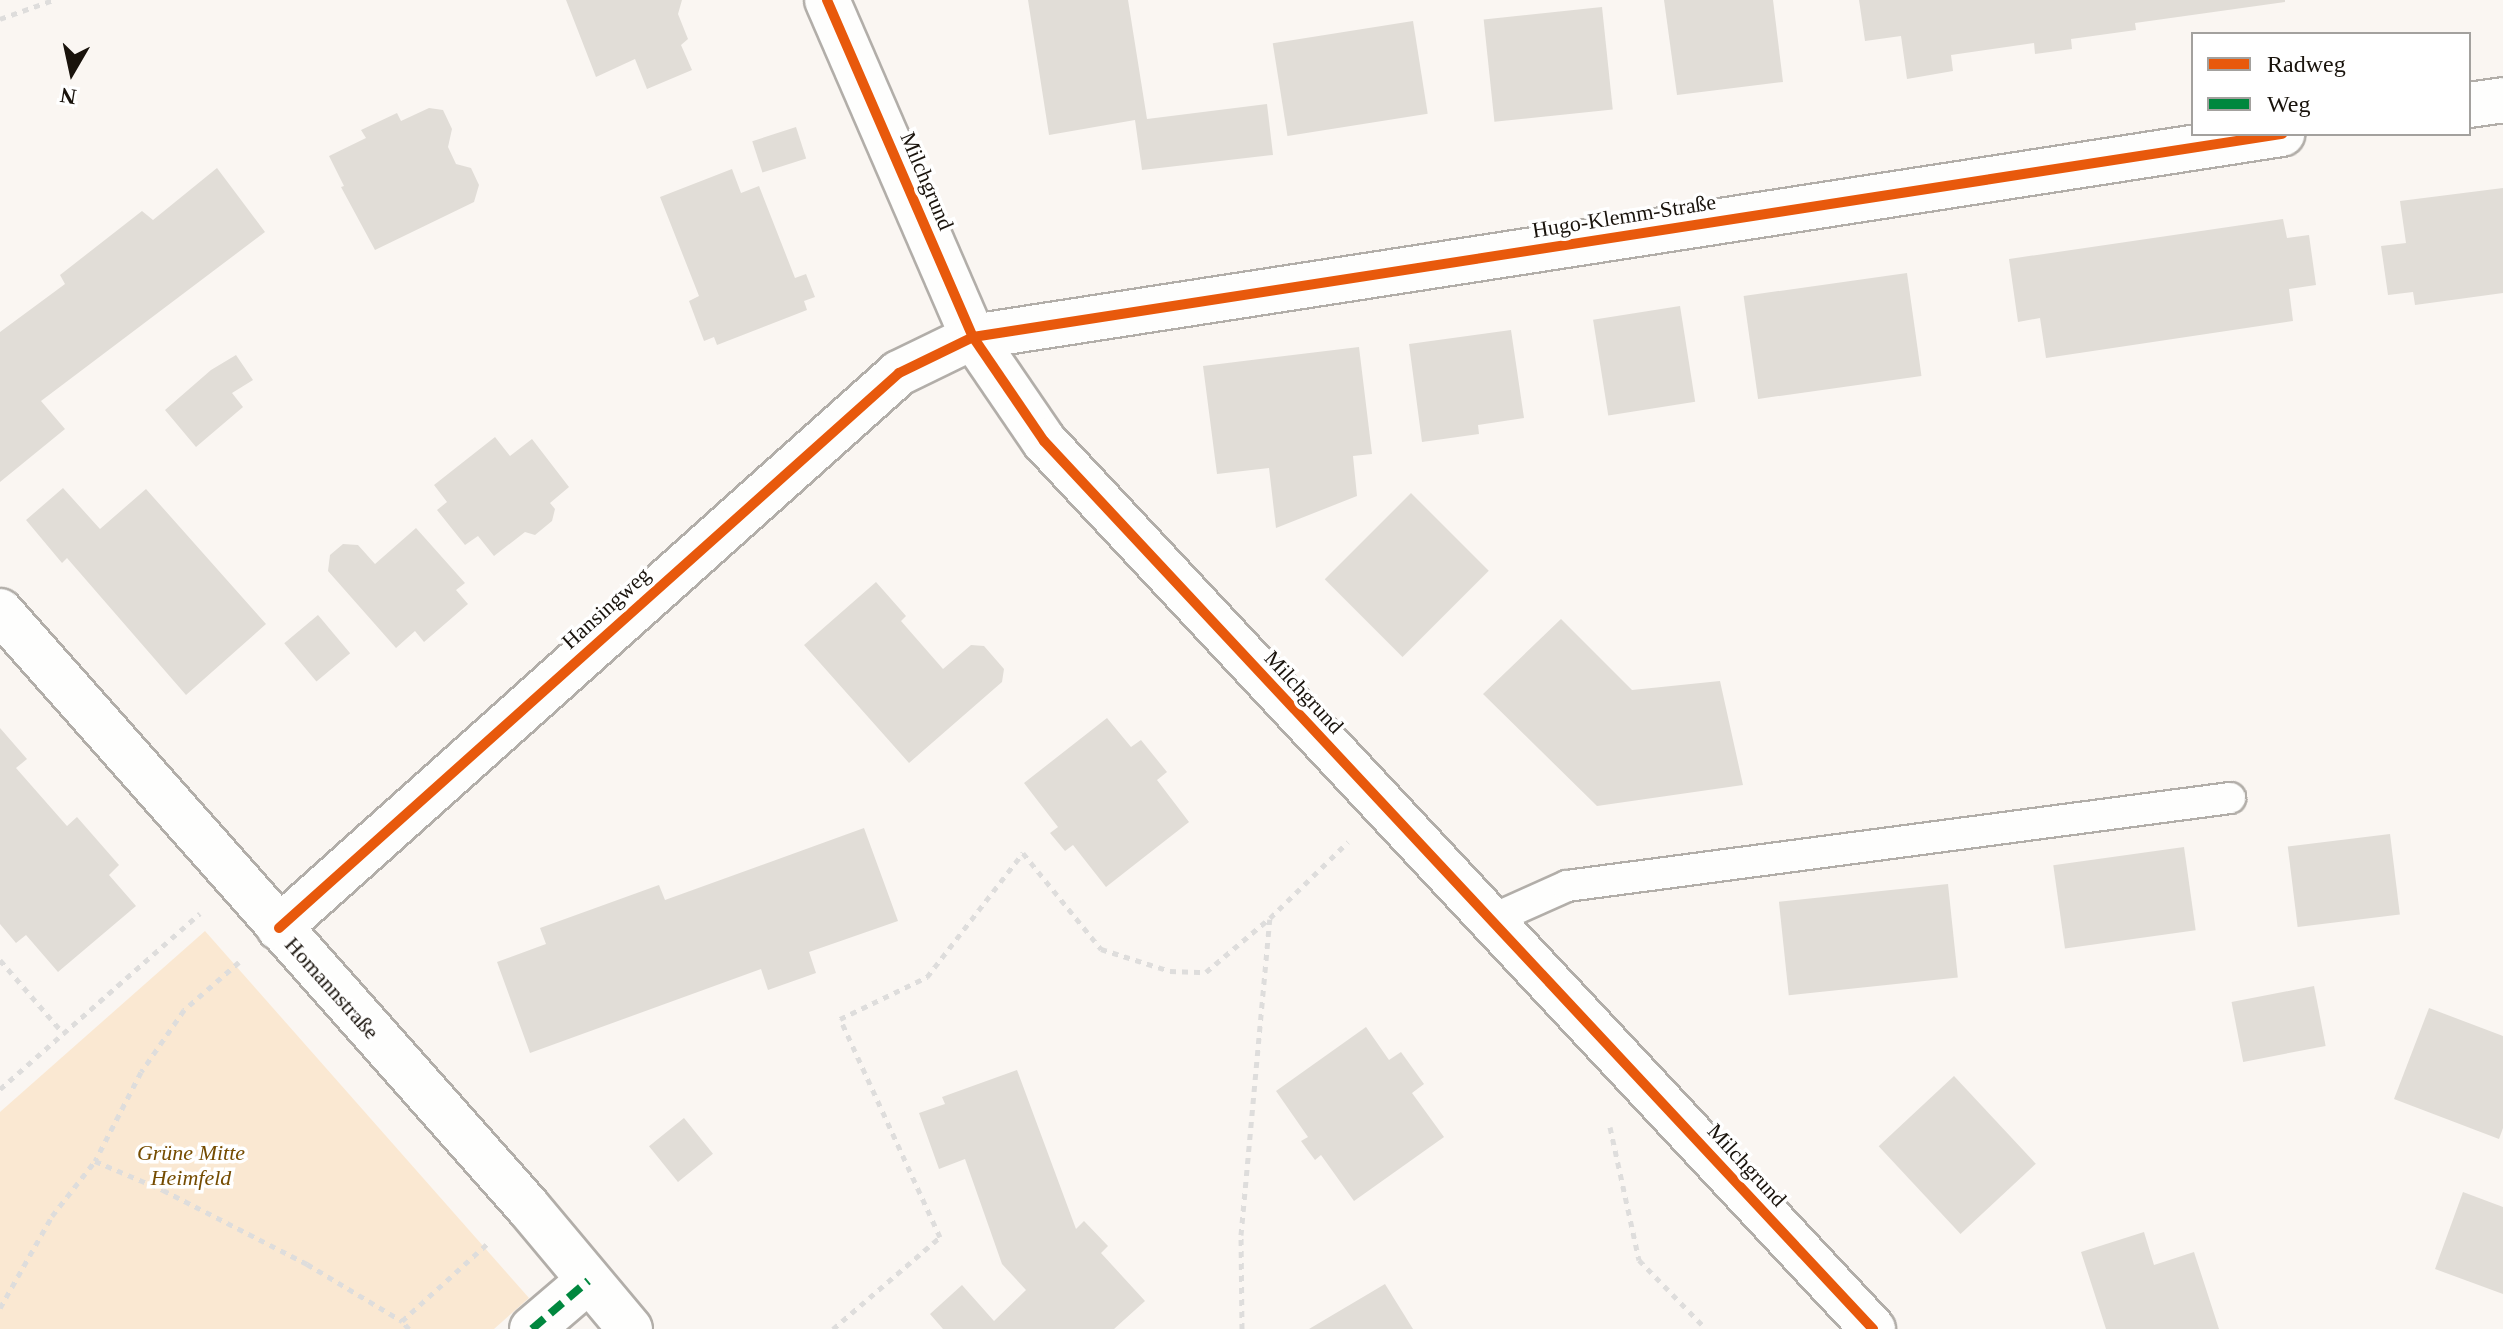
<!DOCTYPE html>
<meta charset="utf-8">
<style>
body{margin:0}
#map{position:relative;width:2503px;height:1329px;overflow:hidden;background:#faf6f2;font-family:"Times New Roman",serif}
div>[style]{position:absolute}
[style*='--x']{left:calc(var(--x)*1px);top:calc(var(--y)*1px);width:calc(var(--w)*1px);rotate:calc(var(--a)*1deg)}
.green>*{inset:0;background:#fae8d2}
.building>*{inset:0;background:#e1ddd7;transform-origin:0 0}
.path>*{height:5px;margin-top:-2.5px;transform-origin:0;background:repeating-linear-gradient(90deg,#dedddc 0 6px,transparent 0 12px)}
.roads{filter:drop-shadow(2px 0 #b2aea9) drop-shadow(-2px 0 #b2aea9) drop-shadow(0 2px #b2aea9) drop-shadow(0 -2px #b2aea9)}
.service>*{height:30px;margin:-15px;padding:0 15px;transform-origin:15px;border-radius:15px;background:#fefefd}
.minor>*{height:44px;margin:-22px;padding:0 22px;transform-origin:22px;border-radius:22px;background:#fefefd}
.tertiary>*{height:44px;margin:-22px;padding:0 22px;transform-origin:22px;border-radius:22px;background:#fefefd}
.quiet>*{height:8px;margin-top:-4px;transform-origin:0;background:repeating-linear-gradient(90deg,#00873e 0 16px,transparent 0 24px)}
.cycleway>*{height:10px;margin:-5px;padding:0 5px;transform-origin:5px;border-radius:5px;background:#e8590c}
span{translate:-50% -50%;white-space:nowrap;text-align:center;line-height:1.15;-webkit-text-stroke:7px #fff;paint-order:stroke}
.street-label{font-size:22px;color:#19130c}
.park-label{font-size:22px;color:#754c01;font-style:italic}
.legend{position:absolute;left:2191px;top:32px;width:280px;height:104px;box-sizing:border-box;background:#fff;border:2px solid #a3a19e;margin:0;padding:10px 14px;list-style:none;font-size:24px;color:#19130c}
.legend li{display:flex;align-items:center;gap:16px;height:40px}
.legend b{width:40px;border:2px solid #a3a19e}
.north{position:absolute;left:32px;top:32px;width:80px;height:80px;-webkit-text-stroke:6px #fff;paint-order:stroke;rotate:189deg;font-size:22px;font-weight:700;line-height:32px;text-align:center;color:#19130c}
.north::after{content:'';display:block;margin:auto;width:28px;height:36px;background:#19130c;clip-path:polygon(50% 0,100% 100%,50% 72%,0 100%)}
</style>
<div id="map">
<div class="green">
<div style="clip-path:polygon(205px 931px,529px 1298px,494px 1329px,0 1329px,0 1112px)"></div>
</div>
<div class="building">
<div style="clip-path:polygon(566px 0,682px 0,678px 14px,688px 39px,681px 45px,692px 70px,647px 89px,635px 59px,596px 77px)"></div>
<div style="clip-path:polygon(1028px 0,1128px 0,1147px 119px,1267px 104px,1273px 155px,1142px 170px,1135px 120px,1049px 135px)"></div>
<div style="clip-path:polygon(1664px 0,1773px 0,1783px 82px,1677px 95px)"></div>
<div style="clip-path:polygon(1859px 0,2285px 0,2285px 2px,2135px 23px,2136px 30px,2071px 39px,2072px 49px,2035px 54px,2034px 43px,1951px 55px,1953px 71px,1907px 79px,1901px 36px,1865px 41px)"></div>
<div style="left:1602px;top:7px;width:103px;height:119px;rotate:84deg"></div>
<div style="left:1413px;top:21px;width:94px;height:142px;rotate:81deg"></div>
<div style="clip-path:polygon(429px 108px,443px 110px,452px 129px,448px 147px,456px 164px,471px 168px,479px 185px,474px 202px,375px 250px,341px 187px,344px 186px,329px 156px,366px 138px,361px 130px,397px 113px,401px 121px)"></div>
<div style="left:796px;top:127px;width:33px;height:46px;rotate:72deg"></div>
<div style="clip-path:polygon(217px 168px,265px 232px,41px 401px,65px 429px,0 482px,0 332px,65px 284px,60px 275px,142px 211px,153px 220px)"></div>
<div style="clip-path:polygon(732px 169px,741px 193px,759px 186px,795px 278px,806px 274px,815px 297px,804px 301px,807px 310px,717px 345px,714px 337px,704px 341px,689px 301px,699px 296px,660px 197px)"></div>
<div style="clip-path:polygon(2503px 188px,2503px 293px,2415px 305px,2413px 292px,2388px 295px,2381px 246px,2406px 243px,2400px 201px)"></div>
<div style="clip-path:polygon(2283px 219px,2287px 238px,2309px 235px,2316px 285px,2289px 289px,2293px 321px,2046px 358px,2040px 318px,2018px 322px,2009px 259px)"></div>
<div style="left:1907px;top:273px;width:104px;height:165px;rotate:82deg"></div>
<div style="left:1680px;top:306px;width:97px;height:88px;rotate:81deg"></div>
<div style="clip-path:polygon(1511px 330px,1524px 418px,1478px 425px,1479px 434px,1422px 442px,1409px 344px)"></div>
<div style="clip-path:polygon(1359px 347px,1372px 454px,1353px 456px,1357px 496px,1276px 528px,1269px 468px,1217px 474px,1203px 366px)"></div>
<div style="clip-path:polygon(236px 355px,253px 380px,232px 393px,243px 407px,196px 447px,165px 410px,211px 370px)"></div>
<div style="clip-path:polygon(495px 437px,510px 456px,532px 439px,569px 487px,550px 503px,555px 509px,552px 521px,535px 535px,525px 532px,494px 556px,478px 536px,465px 545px,437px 510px,447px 502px,434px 485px)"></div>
<div style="clip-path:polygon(63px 488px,100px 529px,146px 489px,266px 624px,186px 695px,67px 558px,62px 563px,26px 520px)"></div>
<div style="left:1411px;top:493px;width:110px;height:122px;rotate:45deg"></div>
<div style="clip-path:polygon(416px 528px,465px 583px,456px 590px,468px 604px,424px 642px,415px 631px,396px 648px,328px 571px,330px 555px,343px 544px,358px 545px,375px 564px)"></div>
<div style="clip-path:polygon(876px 582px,906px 616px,901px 621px,943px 669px,971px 645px,984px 646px,1004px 669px,1002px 682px,909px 763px,804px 645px)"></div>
<div style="left:318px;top:615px;width:50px;height:44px;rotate:50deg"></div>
<div style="clip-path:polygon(1561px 619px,1632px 690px,1720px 681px,1743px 785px,1597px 806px,1483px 694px)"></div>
<div style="clip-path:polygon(1107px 718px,1131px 747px,1141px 740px,1167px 772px,1157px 780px,1189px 822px,1106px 887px,1073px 845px,1065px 851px,1050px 833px,1058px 827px,1024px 783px)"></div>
<div style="clip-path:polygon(0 728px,27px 759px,16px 768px,67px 826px,77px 817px,119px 865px,109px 875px,136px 906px,58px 972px,26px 935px,16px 943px,0 924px)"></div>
<div style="clip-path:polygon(864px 828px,898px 921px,809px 952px,816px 973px,768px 990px,761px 969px,530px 1053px,497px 962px,546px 944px,540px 928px,659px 885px,665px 900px)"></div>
<div style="left:2390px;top:834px;width:81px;height:103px;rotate:83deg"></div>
<div style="left:2184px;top:847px;width:84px;height:132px;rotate:82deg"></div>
<div style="left:1948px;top:884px;width:94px;height:170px;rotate:84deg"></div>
<div style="left:2314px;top:986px;width:61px;height:84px;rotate:79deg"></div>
<div style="clip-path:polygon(2429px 1008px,2503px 1036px,2503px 1128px,2499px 1139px,2394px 1099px)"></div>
<div style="clip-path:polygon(1366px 1027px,1389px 1060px,1401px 1052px,1424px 1084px,1412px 1093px,1444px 1137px,1354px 1201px,1321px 1155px,1315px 1160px,1309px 1152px,1301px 1141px,1308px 1137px,1276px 1091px)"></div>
<div style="clip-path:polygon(1017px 1070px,1076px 1229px,1084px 1221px,1108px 1246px,1101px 1253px,1145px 1301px,1114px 1329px,943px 1329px,930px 1314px,962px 1285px,994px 1321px,1026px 1290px,1002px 1264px,965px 1159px,939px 1169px,919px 1113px,945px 1104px,942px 1097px)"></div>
<div style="left:1954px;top:1076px;width:120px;height:103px;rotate:47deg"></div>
<div style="left:684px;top:1118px;width:46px;height:45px;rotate:51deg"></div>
<div style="clip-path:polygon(2463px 1192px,2503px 1207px,2503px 1294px,2435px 1269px)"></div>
<div style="clip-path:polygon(2144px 1232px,2154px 1265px,2194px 1252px,2219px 1329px,2106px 1329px,2081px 1252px)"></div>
<div style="clip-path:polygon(1385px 1284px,1413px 1329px,1309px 1329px)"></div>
</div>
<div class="path">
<div style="--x:0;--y:19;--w:56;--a:-19.7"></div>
<div style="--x:0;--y:960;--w:96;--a:49.2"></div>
<div style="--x:239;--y:962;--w:73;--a:138.9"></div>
<div style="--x:184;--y:1010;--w:75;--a:124.7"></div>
<div style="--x:141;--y:1072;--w:100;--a:117.3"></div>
<div style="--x:95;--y:1161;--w:74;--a:23.1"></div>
<div style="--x:163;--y:1190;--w:162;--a:27.2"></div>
<div style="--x:307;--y:1264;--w:111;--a:31"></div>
<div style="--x:0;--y:1089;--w:266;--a:-41.3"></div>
<div style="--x:1610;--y:1127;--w:136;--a:77.7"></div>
<div style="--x:1639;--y:1260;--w:96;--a:45.8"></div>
<div style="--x:0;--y:1308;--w:106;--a:-60.5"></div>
<div style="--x:52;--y:1216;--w:70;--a:-52"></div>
<div style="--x:409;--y:1329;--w:11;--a:-131"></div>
<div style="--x:402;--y:1321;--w:116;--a:-42.2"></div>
<div style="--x:833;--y:1329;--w:141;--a:-40.7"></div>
<div style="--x:940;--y:1237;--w:240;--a:-114.6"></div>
<div style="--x:840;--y:1019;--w:97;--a:-25.8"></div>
<div style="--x:927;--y:977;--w:157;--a:-52.3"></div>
<div style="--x:1023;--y:853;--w:124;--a:50.9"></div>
<div style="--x:1101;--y:949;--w:72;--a:17.7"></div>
<div style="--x:1170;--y:971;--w:36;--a:2"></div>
<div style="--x:1206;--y:972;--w:84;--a:-40.2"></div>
<div style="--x:1270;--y:918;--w:109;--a:-44.3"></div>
<div style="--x:1242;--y:1329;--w:94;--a:-90.6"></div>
<div style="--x:1241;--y:1235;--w:317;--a:-84.8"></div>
</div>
<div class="roads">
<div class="service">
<div style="--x:1491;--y:920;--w:83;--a:-24.1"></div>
<div style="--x:1567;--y:886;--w:669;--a:-7.56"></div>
</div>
<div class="minor">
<div style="--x:2469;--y:105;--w:34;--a:-8"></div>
<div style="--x:0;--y:611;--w:796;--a:48.46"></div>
<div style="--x:528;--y:1207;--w:159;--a:50.1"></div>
<div style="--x:279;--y:928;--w:832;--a:-41.83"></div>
<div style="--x:899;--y:373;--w:82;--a:-25.9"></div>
<div style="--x:973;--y:337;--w:1325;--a:-8.82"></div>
<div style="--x:532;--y:1329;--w:74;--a:-40.6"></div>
</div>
<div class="tertiary">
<div style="--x:827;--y:0;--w:367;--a:66.6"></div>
<div style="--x:973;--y:337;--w:126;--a:55.7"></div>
<div style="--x:1044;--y:441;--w:1215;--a:46.97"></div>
</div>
</div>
<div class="quiet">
<div style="--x:532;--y:1329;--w:74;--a:-40.6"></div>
</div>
<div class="cycleway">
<div style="--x:827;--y:0;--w:367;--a:66.6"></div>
<div style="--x:973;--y:337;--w:126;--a:55.7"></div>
<div style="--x:1044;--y:441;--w:1215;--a:46.97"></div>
<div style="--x:279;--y:928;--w:832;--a:-41.83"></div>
<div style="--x:899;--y:373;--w:82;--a:-25.9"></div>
<div style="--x:973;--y:337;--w:1325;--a:-8.82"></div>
</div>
<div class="street-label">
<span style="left:927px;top:181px;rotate:67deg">Milchgrund</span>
<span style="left:1624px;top:216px;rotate:-9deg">Hugo-Klemm-Straße</span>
<span style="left:606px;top:608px;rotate:-42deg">Hansingweg</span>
<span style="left:1304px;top:692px;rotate:47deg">Milchgrund</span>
<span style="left:332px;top:988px;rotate:48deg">Homannstraße</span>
<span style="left:1747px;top:1165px;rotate:47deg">Milchgrund</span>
</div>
<div class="park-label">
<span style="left:191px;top:1165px">Grüne Mitte<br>Heimfeld</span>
</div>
<ul class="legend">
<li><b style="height:10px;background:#e8590c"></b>Radweg</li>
<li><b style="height:10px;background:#00873e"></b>Weg</li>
</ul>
<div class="north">N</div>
</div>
